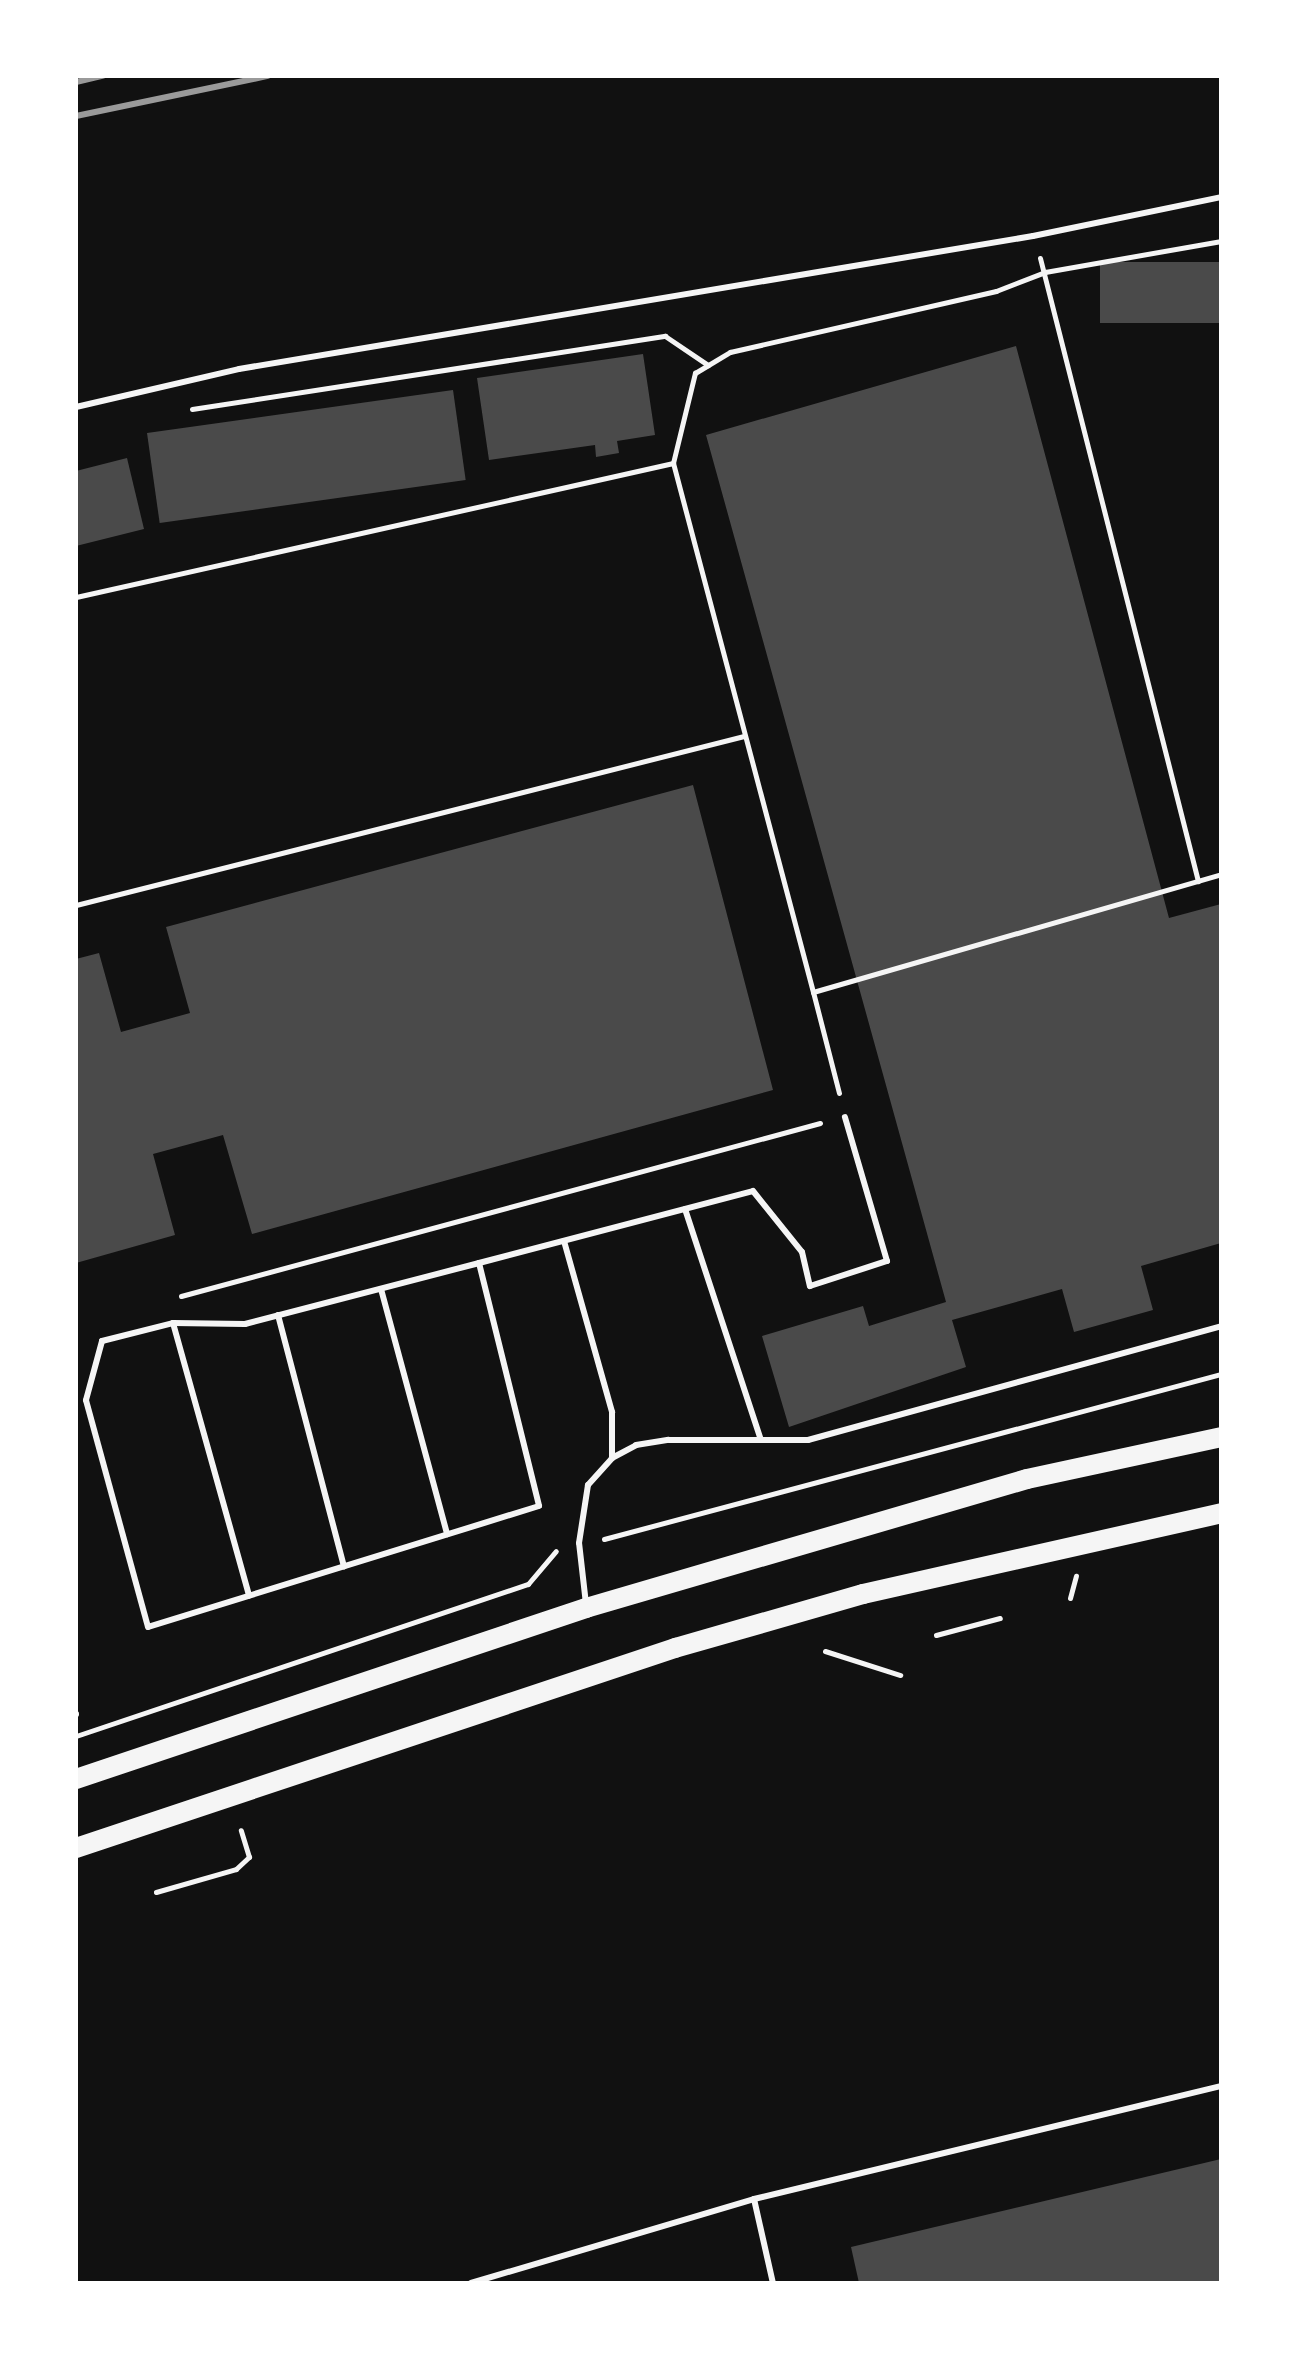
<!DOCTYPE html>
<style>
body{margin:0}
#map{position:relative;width:1297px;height:2359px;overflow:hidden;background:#111;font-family:Ubuntu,sans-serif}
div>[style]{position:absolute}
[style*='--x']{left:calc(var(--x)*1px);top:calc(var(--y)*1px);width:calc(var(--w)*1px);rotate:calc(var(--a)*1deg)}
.building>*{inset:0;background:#4a4a4a;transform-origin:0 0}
.path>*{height:5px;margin:-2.5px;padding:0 2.5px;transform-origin:2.5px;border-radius:2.5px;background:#f5f5f5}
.service>*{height:6px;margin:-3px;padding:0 3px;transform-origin:3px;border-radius:3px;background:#f5f5f5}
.primary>*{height:20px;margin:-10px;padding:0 10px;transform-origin:10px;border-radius:10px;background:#f5f5f5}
.rail>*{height:6px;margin:-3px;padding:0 3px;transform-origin:3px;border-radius:3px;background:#9a9a9a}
span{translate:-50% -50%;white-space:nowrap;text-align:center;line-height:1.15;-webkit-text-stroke:8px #fff;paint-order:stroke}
.frame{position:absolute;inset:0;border:78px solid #fff;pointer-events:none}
</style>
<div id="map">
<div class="building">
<div style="left:1221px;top:262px;width:61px;height:121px;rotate:90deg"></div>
<div style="clip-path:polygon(1016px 346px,1169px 918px,1221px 904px,1221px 1243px,1141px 1266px,1153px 1310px,1074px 1332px,1062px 1289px,952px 1320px,966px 1367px,789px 1427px,762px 1336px,863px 1306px,869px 1326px,946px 1302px,706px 435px)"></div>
<div style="clip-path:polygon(643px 354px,655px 435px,617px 441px,619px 453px,596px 457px,595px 445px,489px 460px,477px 378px)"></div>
<div style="left:453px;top:390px;width:91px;height:309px;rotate:82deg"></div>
<div style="clip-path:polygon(127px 458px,144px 529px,76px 546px,76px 471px)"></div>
<div style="clip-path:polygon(693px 785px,773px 1090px,252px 1234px,223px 1135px,153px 1154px,175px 1235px,76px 1263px,76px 959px,99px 953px,121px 1032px,190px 1013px,166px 927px)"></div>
<div style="clip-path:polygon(1221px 2159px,1221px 2283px,859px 2283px,851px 2247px)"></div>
</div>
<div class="path">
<div style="--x:1040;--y:258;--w:643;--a:75.77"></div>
<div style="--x:192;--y:409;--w:479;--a:-8.8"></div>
<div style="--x:665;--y:336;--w:52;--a:34"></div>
<div style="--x:76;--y:597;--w:612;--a:-12.65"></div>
<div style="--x:76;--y:905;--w:689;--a:-14.2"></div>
<div style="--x:813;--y:992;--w:547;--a:-104.82"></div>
<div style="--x:673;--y:463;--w:93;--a:-76.3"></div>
<div style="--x:695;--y:373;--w:41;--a:-31"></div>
<div style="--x:730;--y:352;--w:273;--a:-12.9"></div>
<div style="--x:996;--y:291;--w:53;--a:-21.2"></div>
<div style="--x:1045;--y:272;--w:179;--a:-10"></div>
<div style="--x:839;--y:1093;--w:104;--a:-104.4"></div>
<div style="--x:813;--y:992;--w:425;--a:-16.1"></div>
<div style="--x:181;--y:1296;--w:662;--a:-15.15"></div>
<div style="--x:604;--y:1539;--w:639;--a:-14.97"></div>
<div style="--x:1070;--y:1598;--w:23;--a:-75"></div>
<div style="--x:936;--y:1635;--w:66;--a:-14.9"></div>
<div style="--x:825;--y:1651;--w:79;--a:17.7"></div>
<div style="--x:76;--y:1713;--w:1;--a:90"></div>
<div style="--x:76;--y:1736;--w:477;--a:-18.6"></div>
<div style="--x:528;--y:1584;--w:43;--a:-49.7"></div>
<div style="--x:156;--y:1892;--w:83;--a:-16"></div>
<div style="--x:236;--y:1869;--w:18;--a:-43"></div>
<div style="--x:249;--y:1857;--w:28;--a:-107"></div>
</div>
<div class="service">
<div style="--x:76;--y:407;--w:167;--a:-13.1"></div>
<div style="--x:239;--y:369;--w:805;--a:-9.51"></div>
<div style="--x:1033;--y:236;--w:192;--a:-11.7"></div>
<div style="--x:685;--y:1209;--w:243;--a:71.8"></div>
<div style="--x:564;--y:1241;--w:178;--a:74.3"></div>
<div style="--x:612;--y:1412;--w:46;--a:90"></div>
<div style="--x:479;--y:1263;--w:250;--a:76.1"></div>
<div style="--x:539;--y:1506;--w:409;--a:162.8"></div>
<div style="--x:148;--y:1627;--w:235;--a:-105.3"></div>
<div style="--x:86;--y:1400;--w:61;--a:-74.8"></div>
<div style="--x:102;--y:1341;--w:73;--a:-14.2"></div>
<div style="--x:173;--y:1323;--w:72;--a:0.8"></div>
<div style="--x:245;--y:1324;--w:242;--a:-14.6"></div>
<div style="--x:479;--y:1263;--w:283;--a:-14.7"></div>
<div style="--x:753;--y:1191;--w:78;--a:51.2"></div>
<div style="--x:802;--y:1252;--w:35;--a:77"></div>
<div style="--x:810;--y:1286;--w:81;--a:-18"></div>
<div style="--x:887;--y:1261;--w:150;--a:-106.3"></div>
<div style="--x:381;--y:1289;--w:254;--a:74.9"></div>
<div style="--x:278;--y:1315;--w:260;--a:75.3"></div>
<div style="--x:173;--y:1323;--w:283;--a:74.4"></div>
<div style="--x:586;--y:1604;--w:61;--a:-96.5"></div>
<div style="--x:579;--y:1543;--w:59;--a:-81.2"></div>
<div style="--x:588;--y:1485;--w:36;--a:-48"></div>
<div style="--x:612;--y:1458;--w:27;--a:-28"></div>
<div style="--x:636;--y:1445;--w:33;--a:-9"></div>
<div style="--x:669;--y:1440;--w:139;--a:0"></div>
<div style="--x:808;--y:1440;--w:428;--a:-15.4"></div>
<div style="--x:754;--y:2199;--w:86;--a:77.3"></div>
<div style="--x:471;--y:2283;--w:295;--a:-16.5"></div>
<div style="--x:754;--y:2199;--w:480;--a:-13.6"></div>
</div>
<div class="primary">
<div style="--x:76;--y:1779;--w:538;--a:-18.54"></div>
<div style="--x:586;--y:1608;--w:459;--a:-16.3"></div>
<div style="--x:1027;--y:1479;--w:198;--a:-12.2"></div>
<div style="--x:76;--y:1848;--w:632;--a:-18.46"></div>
<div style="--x:675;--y:1648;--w:196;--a:-16"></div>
<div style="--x:863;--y:1594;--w:367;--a:-12.7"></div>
</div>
<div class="rail">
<div style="--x:76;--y:82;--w:28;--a:-13"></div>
<div style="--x:76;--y:116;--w:196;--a:-11.8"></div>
</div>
<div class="frame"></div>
</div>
